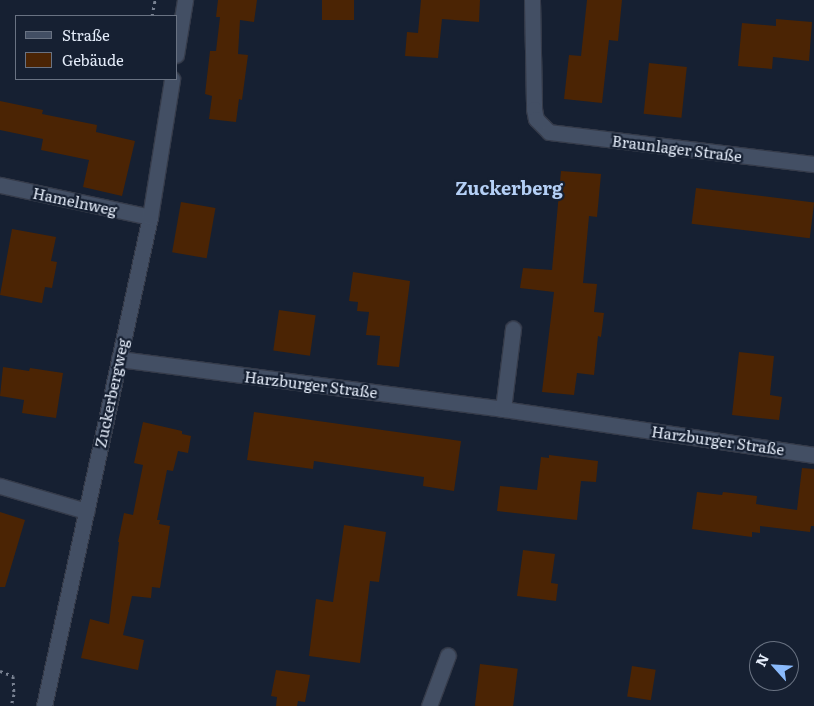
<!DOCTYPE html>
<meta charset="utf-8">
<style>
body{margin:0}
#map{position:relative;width:814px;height:706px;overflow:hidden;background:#162032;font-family:Literata,serif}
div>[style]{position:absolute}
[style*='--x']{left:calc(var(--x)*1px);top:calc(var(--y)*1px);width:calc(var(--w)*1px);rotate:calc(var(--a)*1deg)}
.building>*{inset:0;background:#4b2404;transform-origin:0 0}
.path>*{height:3px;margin-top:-1.5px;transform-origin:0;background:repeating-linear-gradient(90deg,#788191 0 2.5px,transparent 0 6.5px)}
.roads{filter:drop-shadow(1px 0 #353b4a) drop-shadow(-1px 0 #353b4a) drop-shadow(0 1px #353b4a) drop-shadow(0 -1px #353b4a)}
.street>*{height:15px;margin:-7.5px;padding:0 7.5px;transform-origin:7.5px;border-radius:7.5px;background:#434f64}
span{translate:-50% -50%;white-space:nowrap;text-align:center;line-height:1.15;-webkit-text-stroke:4.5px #162032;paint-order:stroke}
.street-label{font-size:15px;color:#e5edfa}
.quarter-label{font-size:18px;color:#b4cff5;font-weight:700}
.legend{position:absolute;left:15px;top:15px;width:162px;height:65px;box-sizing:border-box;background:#162032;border:1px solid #697282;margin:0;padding:6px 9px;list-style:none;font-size:15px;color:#e5edfa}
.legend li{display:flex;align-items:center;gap:10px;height:25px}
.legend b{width:25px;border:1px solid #697282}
.north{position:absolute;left:749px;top:641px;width:50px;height:50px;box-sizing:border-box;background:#162032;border:1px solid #697282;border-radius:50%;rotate:296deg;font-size:14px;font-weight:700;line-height:20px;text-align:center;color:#e5edfa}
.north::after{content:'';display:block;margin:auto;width:18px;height:22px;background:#8abafc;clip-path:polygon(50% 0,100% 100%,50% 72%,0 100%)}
</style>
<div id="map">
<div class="building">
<div style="clip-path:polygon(218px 0,257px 0,254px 22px,240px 20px,238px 54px,248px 55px,242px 100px,239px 99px,236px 122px,209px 119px,212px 96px,205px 94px,210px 51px,216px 51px,220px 17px,216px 17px)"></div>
<div style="left:322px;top:0;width:32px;height:20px"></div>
<div style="clip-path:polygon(421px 0,480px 0,479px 22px,442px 19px,438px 58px,405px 56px,407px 32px,418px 33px)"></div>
<div style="clip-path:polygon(587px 0,622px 0,618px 41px,609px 40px,602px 103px,564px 99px,569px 55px,581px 56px)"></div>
<div style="clip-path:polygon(776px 19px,812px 22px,809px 61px,773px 57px,772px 69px,738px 66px,742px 23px,776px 26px)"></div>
<div style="left:649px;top:63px;width:38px;height:51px;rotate:6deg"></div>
<div style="clip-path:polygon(0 101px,43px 110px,42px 114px,97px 125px,96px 132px,135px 141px,122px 196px,83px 187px,89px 160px,41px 150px,43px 139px,0 130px)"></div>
<div style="clip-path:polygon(561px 171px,601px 174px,597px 217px,589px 216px,583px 283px,597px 284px,594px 312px,604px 313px,601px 337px,598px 336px,594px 375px,577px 373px,574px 395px,542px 392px,554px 292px,520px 288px,523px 268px,552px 270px)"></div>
<div style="left:696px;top:188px;width:119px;height:36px;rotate:7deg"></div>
<div style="left:181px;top:202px;width:35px;height:51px;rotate:10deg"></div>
<div style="clip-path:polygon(12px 229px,56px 237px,51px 261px,57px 262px,52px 288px,45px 287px,42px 303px,0 295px)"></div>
<div style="clip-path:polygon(353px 272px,410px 281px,399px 367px,377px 365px,380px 336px,366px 335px,369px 312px,357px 311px,358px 302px,349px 301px)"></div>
<div style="left:279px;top:310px;width:37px;height:41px;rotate:8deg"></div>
<div style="clip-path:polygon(739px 352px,774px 356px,770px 395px,782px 397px,779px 420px,732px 415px)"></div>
<div style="clip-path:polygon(3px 367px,29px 371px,30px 368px,63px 373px,56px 418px,22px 413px,24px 400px,0 396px)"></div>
<div style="clip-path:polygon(254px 412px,461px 441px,454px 491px,423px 486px,424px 477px,314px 461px,313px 469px,247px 460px)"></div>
<div style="clip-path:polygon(143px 422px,182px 431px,182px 434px,191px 436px,188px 453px,178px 451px,173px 471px,167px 470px,157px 520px,160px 520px,159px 524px,170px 526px,160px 588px,152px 587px,151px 598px,132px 596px,123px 635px,144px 640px,138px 670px,81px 658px,90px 619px,109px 624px,119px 542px,118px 542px,124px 513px,133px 515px,143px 465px,134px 463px)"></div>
<div style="clip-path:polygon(549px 455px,598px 461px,596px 482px,581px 481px,577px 520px,497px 511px,500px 486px,537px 490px,541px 457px,549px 458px)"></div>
<div style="clip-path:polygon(802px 468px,814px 469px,814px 526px,811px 526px,810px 532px,760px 526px,760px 533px,752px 532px,752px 537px,692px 529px,697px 492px,722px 495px,723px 492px,757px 496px,756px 504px,797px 510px)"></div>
<div style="clip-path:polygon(0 512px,25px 520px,5px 587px,0 587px)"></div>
<div style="clip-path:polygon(344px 525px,386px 532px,379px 582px,370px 581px,360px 663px,309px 656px,316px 599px,333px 602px)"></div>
<div style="clip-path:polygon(523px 550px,555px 554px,551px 583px,558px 584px,556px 601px,517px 596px)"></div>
<div style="left:480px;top:664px;width:38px;height:42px;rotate:7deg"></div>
<div style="left:632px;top:666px;width:24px;height:31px;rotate:9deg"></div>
<div style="clip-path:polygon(276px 670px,310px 675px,305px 702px,298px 701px,297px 706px,276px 706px,277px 697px,271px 696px)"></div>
</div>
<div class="path">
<div style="--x:152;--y:16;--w:16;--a:-79"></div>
<div style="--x:0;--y:671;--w:14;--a:21"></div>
<div style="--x:13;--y:676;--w:18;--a:87"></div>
<div style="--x:14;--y:694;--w:12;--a:104"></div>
</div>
<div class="roads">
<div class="street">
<div style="--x:532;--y:0;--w:109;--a:88.9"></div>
<div style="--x:534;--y:109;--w:10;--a:79"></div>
<div style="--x:536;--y:119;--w:18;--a:45"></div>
<div style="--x:549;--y:132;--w:267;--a:6.9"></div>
<div style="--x:176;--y:55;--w:56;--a:-80.7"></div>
<div style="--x:0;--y:185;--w:153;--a:12"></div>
<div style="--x:119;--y:359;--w:387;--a:7.4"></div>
<div style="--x:503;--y:409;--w:314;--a:8.4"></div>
<div style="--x:503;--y:409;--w:81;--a:-82.9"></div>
<div style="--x:0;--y:486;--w:90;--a:16.2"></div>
<div style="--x:44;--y:706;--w:500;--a:-77.77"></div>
<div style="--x:150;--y:217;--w:140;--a:-80.9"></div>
<div style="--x:429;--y:706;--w:54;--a:-69.6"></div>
</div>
</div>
<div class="street-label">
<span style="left:677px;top:148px;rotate:7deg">Braunlager Straße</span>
<span style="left:75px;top:201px;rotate:12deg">Hamelnweg</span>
<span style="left:311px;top:384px;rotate:7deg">Harzburger Straße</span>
<span style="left:111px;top:393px;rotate:-78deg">Zuckerbergweg</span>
<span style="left:718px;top:440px;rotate:8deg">Harzburger Straße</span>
</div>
<div class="quarter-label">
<span style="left:509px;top:188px">Zuckerberg</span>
</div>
<ul class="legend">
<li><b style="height:6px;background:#434f64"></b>Straße</li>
<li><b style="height:14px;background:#4b2404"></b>Gebäude</li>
</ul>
<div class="north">N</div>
</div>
